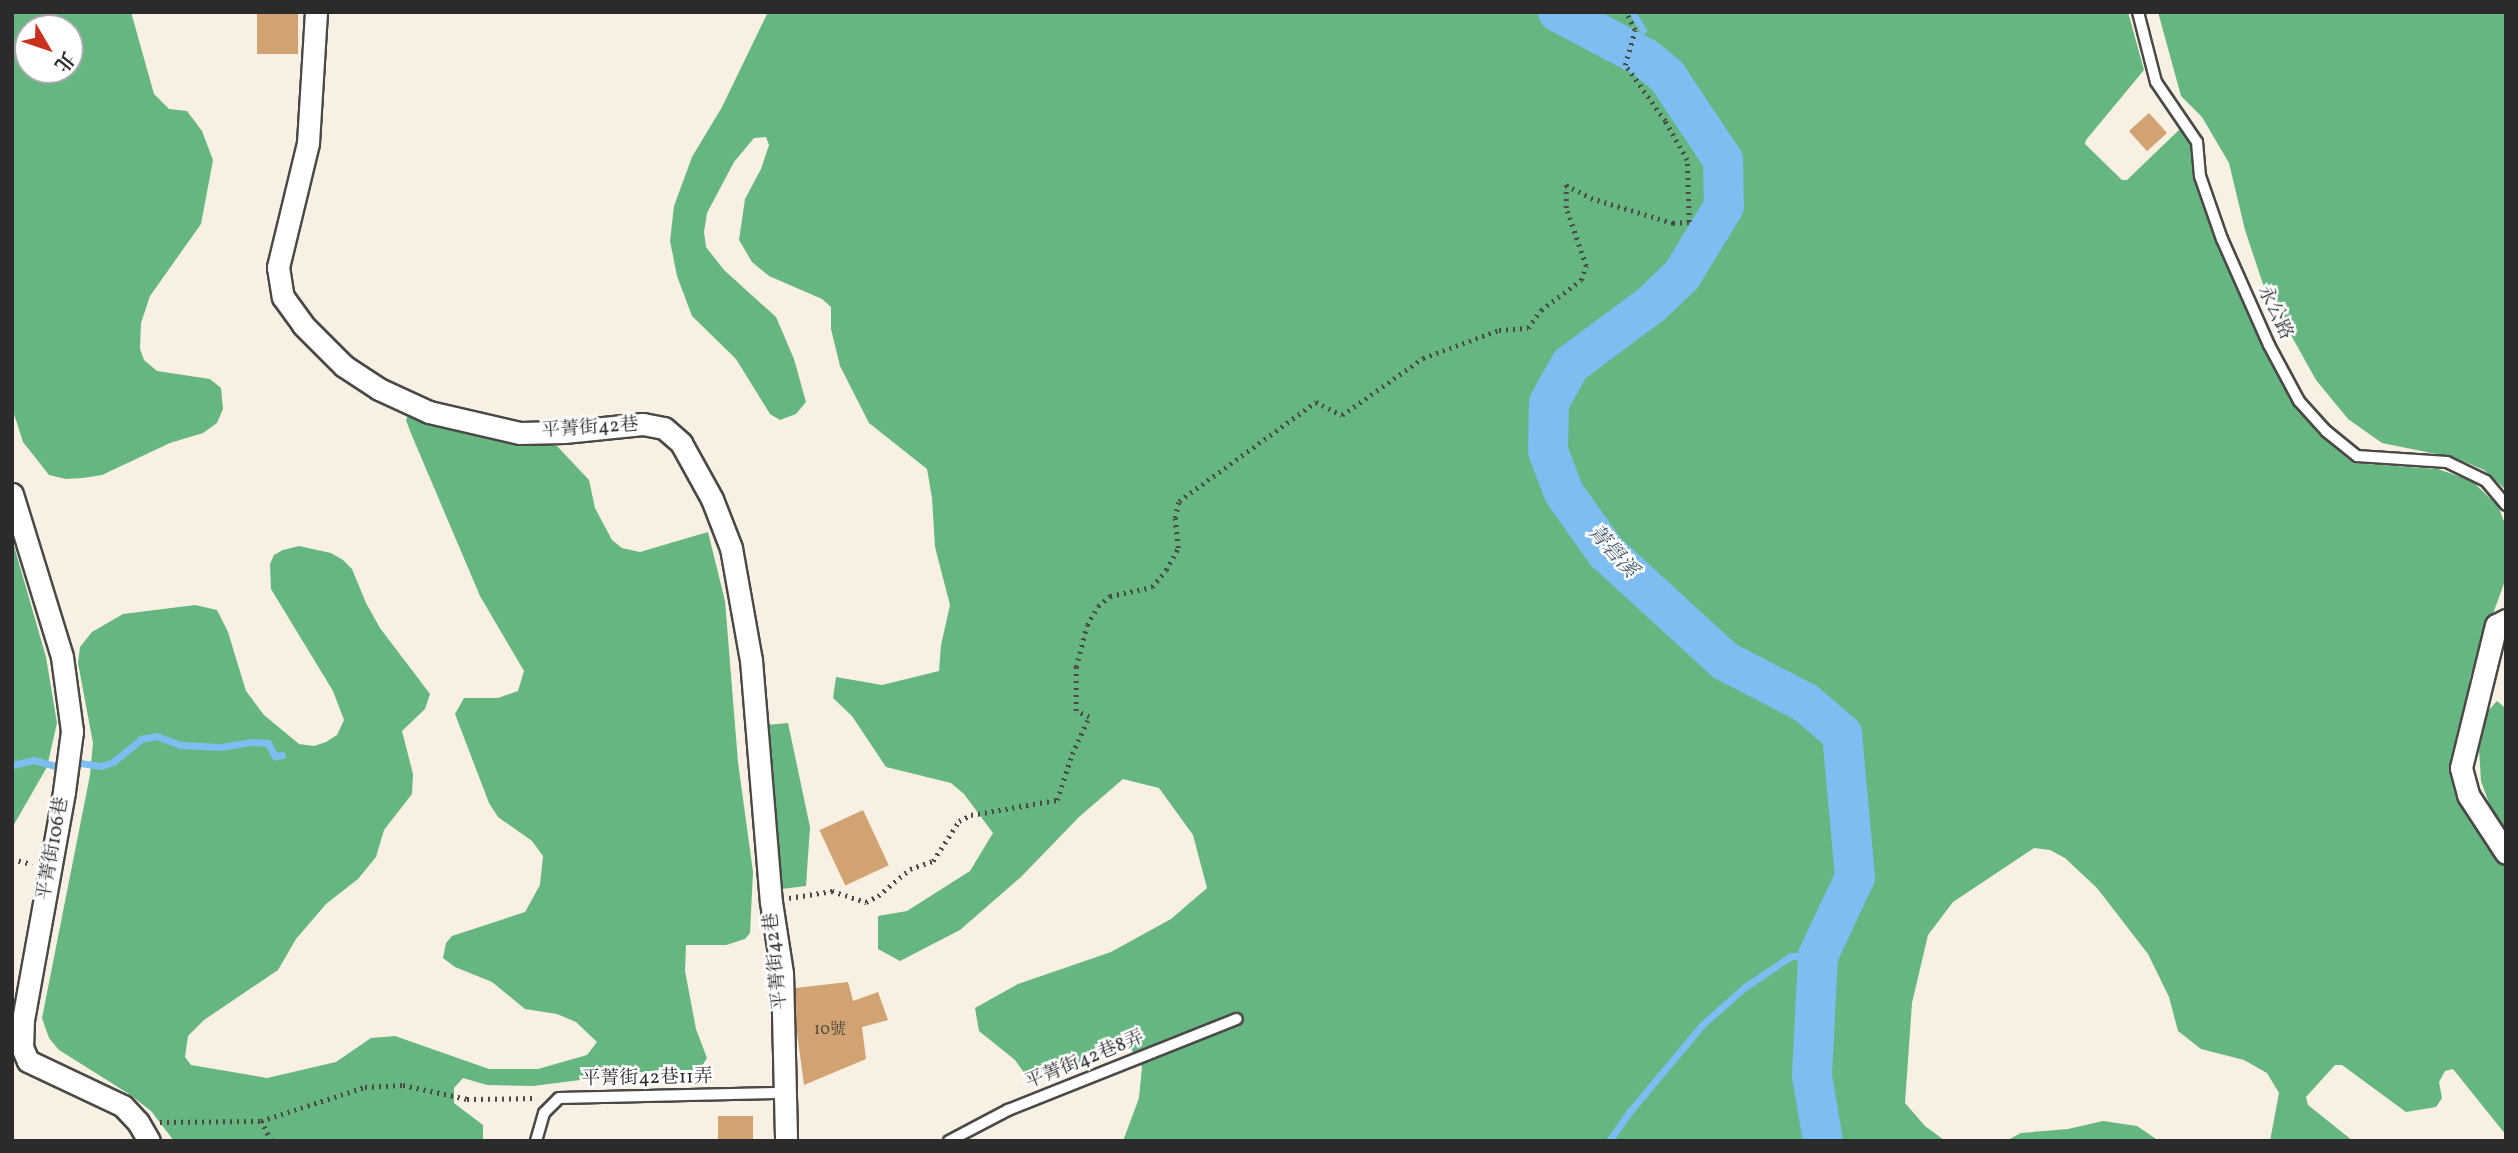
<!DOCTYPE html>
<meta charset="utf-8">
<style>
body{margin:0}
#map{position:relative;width:2518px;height:1153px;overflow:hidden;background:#f8f0e2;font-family:Vollkorn,"Noto Serif TC",serif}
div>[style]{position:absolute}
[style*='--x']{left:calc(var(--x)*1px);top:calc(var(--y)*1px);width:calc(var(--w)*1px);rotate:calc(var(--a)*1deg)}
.forest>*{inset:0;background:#66b681}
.stream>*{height:7px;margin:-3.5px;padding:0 3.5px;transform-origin:3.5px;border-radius:3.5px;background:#7dbdf1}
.river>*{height:40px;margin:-20px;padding:0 20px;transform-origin:20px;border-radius:20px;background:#7dbdf1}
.building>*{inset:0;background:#d1a272;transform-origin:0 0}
.path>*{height:4.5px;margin-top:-2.25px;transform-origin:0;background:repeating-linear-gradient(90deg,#4a4946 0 2px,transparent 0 7px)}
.roads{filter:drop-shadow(2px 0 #4a4946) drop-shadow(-2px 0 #4a4946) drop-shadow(0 2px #4a4946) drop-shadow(0 -2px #4a4946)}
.lane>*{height:10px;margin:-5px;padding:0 5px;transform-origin:5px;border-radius:5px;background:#fff}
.street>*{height:21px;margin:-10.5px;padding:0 10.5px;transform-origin:10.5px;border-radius:10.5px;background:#fff}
span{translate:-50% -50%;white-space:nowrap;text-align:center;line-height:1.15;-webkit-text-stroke:5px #fff;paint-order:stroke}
.number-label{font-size:16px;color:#54493d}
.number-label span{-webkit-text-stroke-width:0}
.street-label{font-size:19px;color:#2b2b2b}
.water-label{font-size:21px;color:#485e70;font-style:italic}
.frame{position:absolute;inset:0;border:14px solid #2b2b2b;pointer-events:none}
.north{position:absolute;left:14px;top:14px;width:70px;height:70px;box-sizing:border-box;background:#fff;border:2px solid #aaa;border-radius:50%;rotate:129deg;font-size:19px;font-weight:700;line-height:28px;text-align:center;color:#2b2b2b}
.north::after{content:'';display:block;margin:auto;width:24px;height:32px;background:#c8321e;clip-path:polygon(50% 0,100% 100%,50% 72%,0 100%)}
</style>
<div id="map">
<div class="forest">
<div style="clip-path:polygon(evenodd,17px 12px,131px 12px,154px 94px,169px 109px,187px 111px,202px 131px,213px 160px,201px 224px,150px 296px,141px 323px,140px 349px,144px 360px,157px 371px,210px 379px,221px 388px,223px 409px,217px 423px,203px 433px,170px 443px,102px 475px,83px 478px,66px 479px,49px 475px,23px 442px,12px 408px,12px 16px,17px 12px,70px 28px,70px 70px,28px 70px,28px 28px,70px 28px)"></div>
<div style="clip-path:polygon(768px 12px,2128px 12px,2144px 70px,2086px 140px,2085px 144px,2122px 180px,2127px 180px,2180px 129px,2186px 133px,2192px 145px,2197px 181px,2213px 232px,2248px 315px,2285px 388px,2318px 434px,2353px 463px,2438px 469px,2472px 481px,2498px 506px,2505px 524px,2506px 578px,2470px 677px,2458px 765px,2491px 841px,2506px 864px,2506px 1135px,2453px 1069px,2445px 1071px,2439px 1082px,2442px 1098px,2436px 1107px,2406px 1112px,2342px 1065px,2335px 1065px,2306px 1097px,2308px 1105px,2353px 1141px,2270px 1141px,2279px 1093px,2267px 1073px,2244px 1060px,2201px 1049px,2178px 1031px,2169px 997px,2148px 954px,2097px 888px,2065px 858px,2050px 850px,2034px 848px,1953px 902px,1928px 935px,1912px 1003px,1905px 1103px,1925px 1126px,1944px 1140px,1954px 1141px,1123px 1141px,1139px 1098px,1142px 1067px,1129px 1046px,1030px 1081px,1015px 1060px,979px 1031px,975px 1008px,1018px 984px,1111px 952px,1171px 919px,1207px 888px,1193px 835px,1159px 788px,1123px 779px,1079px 817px,1021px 877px,960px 930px,900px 961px,878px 949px,878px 916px,907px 911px,970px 871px,993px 833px,964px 794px,951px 783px,886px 767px,852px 716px,833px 698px,836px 677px,882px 685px,939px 671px,941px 645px,950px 605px,935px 547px,932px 498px,927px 469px,869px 423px,840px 366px,831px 329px,831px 307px,822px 299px,769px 276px,752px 262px,739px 240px,745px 199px,761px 169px,769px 145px,766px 137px,754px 138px,734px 162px,707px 213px,704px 232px,706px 247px,724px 270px,776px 317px,794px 359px,806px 402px,796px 414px,780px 420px,770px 414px,736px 359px,692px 316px,677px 276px,670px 241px,674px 206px,692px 157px,722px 107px)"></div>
<div style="clip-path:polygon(2158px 12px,2506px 12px,2506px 490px,2484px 470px,2456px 458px,2382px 443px,2348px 419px,2316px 380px,2264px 287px,2245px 230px,2229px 163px,2202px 117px,2181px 96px)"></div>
<div style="clip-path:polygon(409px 413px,557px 446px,589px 480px,595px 508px,612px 540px,622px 548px,640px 552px,708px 532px,725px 601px,738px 762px,753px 872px,750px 933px,745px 939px,726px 945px,686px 945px,685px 971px,696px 1029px,707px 1058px,702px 1066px,694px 1070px,659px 1070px,533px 1086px,487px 1085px,463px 1078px,454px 1088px,454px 1103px,483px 1125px,483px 1141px,174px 1141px,151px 1111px,129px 1094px,59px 1050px,49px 1038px,42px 1018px,90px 775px,93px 743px,78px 663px,80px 647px,92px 632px,123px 614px,195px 605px,217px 610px,228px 632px,246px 691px,264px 715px,299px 744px,314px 746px,326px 742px,337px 735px,344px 720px,333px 691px,271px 589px,270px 564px,274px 555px,283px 550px,299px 546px,331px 553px,343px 560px,352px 569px,366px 603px,380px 628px,430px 694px,425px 709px,402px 731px,413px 774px,412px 794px,384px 830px,376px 857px,358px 879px,326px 904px,296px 939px,278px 970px,204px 1020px,188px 1036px,185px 1057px,191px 1065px,267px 1078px,336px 1062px,371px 1038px,395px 1036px,489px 1069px,538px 1069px,587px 1055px,597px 1042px,576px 1022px,557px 1014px,525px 1009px,492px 982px,455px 967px,443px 958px,446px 943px,452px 936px,525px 912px,540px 885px,543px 856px,532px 841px,498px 817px,489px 803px,455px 714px,464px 698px,498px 698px,518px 691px,524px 671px,480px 596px,410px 431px,406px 420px)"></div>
<div style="clip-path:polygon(12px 539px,46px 657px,57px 723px,47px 767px,12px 828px)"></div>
<div style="clip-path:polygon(2497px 701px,2504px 707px,2506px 722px,2506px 838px,2496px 823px,2481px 781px,2479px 749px,2488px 711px)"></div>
<div style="clip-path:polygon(788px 723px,810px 827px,806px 886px,782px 889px,766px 725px)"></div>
<div style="clip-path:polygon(2103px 1121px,2137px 1126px,2159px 1141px,2006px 1141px,2021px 1133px,2068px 1129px)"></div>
</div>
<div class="stream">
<div style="--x:1632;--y:12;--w:21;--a:59"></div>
<div style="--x:1651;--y:46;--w:41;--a:59"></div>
<div style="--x:80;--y:763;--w:21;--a:8"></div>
<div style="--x:101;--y:766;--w:13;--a:-18"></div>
<div style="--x:113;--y:762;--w:36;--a:-39"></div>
<div style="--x:141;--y:739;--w:15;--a:-11"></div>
<div style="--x:156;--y:736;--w:27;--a:20"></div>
<div style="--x:181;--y:745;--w:39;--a:3"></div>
<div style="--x:220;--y:747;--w:33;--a:-9"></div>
<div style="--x:253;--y:742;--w:15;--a:4"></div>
<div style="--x:268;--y:743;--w:15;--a:62"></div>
<div style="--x:275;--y:756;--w:7;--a:-8"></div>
<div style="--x:12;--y:765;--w:22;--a:-13"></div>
<div style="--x:33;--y:760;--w:23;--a:15"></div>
<div style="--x:1609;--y:1141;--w:38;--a:-55"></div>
<div style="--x:1631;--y:1110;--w:111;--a:-50.1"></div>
<div style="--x:1702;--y:1025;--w:57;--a:-41.5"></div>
<div style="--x:1745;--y:987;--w:55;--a:-34"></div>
<div style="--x:1791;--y:956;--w:27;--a:0"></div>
</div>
<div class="river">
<div style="--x:1558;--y:12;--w:98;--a:27.9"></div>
<div style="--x:1645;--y:58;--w:28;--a:39"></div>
<div style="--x:1667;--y:76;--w:101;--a:56.3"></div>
<div style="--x:1723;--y:160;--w:46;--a:88.8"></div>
<div style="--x:1724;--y:206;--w:81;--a:121.3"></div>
<div style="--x:1682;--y:275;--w:42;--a:136"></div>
<div style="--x:1652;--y:304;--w:102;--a:143.4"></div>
<div style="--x:1570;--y:365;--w:43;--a:118.9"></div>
<div style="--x:1549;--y:403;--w:48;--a:91.2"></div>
<div style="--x:1548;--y:451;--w:45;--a:69.1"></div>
<div style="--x:1564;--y:493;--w:72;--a:54.6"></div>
<div style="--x:1606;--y:552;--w:161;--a:42.5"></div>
<div style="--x:1725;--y:661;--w:91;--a:27.4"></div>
<div style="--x:1806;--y:703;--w:48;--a:40.7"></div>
<div style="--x:1842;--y:734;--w:144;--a:84.8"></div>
<div style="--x:1855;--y:877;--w:87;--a:115.1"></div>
<div style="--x:1818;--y:956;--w:120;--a:92.9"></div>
<div style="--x:1812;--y:1076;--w:66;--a:80.4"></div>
</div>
<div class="building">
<div style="left:257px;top:12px;width:41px;height:42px"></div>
<div style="left:2149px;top:113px;width:27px;height:27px;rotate:48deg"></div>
<div style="left:863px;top:810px;width:61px;height:48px;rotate:65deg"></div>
<div style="clip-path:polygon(848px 982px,853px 1001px,878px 992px,888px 1020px,862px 1027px,866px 1059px,804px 1085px,796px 1025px,795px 988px)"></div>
<div style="left:718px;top:1116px;width:35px;height:25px"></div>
</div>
<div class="path">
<div style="--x:12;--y:859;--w:21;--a:14"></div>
<div style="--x:789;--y:898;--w:44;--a:-9.2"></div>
<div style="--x:832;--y:891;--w:36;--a:18"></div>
<div style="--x:866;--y:902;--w:13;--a:-27"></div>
<div style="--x:878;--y:896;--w:42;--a:-40.2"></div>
<div style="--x:910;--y:869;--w:24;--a:-19"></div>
<div style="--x:933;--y:861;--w:48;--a:-57"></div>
<div style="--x:959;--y:821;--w:13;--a:-27"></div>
<div style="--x:971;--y:815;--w:87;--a:-9.9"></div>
<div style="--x:1057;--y:800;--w:48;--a:-71.9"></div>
<div style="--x:1072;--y:754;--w:41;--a:-65.3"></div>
<div style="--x:1089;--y:717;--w:14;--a:-155"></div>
<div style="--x:1076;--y:711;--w:44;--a:-90"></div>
<div style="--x:1076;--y:667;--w:43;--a:-75.3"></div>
<div style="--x:1087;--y:625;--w:22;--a:-60"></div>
<div style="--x:1098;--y:606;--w:16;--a:-40"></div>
<div style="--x:1110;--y:596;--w:43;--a:-12.1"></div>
<div style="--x:1152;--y:587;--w:22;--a:-51"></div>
<div style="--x:1166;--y:570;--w:25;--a:-61"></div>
<div style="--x:1178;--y:548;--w:30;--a:-96"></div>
<div style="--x:1175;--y:518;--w:17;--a:-77"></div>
<div style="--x:1179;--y:501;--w:169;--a:-35.9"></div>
<div style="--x:1316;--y:402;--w:29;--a:27"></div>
<div style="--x:1342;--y:415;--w:99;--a:-35.1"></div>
<div style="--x:1423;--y:358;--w:81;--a:-20.2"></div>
<div style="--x:1499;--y:330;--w:29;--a:-4"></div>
<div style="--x:1528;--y:328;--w:22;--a:-54"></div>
<div style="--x:1541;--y:310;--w:50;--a:-36.9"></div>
<div style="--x:1581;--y:280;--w:15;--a:-70"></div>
<div style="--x:1586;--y:266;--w:61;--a:-109"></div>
<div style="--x:1566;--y:208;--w:23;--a:-90"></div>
<div style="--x:1566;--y:185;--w:28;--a:27"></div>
<div style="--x:1591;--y:198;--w:86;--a:17"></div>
<div style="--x:1673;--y:223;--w:16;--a:-4"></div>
<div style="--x:1689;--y:222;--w:62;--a:-91.8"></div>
<div style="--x:1687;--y:160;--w:45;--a:-119.4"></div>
<div style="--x:1665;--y:121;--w:69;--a:-125.5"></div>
<div style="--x:1625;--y:65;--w:36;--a:-74"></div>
<div style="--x:1635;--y:30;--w:20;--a:-117"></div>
<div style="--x:160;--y:1122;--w:101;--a:-0.6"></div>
<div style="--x:271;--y:1141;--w:22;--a:-117"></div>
<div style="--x:261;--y:1121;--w:109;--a:-18.1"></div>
<div style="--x:365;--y:1087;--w:38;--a:-3"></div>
<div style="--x:403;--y:1085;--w:66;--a:12.3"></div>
<div style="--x:467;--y:1099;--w:68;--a:-0.8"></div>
</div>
<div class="roads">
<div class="lane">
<div style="--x:2138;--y:12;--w:72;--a:75.6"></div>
<div style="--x:2156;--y:82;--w:73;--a:55.7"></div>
<div style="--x:2197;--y:142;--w:34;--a:85"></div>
<div style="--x:2200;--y:176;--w:67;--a:70.8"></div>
<div style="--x:2222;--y:239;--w:116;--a:66.1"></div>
<div style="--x:2269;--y:345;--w:64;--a:61.8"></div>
<div style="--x:2299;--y:401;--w:40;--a:48"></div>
<div style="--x:2326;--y:431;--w:40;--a:39"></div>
<div style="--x:2357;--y:456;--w:90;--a:3.8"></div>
<div style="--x:2447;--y:462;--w:43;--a:26"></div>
<div style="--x:2486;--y:481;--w:31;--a:50"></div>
<div style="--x:536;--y:1141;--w:29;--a:-74"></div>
<div style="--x:544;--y:1113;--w:21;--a:-45"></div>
<div style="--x:559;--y:1098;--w:227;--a:-1.3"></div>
<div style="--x:949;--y:1141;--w:67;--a:-27.7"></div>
<div style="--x:1008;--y:1110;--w:246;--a:-21.7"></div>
</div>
<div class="street">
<div style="--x:316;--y:12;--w:131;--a:93.5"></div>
<div style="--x:308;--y:143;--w:128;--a:103.6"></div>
<div style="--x:278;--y:267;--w:30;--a:81"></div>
<div style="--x:283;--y:297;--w:34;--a:54"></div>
<div style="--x:303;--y:325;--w:58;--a:45"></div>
<div style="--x:344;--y:366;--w:42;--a:33.3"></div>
<div style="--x:379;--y:389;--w:55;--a:24.7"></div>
<div style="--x:429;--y:412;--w:93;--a:13"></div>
<div style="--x:520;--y:433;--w:44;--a:-1.3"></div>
<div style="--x:564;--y:432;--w:79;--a:-5.8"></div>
<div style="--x:643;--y:424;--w:21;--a:11"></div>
<div style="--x:664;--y:428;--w:23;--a:41"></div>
<div style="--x:681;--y:443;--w:64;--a:61"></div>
<div style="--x:712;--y:499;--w:53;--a:68.8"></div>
<div style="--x:731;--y:548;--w:114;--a:79.9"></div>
<div style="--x:751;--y:660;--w:243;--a:85.3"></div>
<div style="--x:771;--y:902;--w:72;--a:81.2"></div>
<div style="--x:782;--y:973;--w:168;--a:88.6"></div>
<div style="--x:12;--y:494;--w:170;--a:72.9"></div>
<div style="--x:62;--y:657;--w:75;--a:82.3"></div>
<div style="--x:72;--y:731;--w:62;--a:97.5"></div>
<div style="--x:64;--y:792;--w:232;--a:100.2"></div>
<div style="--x:23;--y:1020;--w:27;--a:92"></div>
<div style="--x:22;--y:1047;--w:15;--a:67"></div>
<div style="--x:28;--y:1061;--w:105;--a:25.3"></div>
<div style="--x:123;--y:1106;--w:22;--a:47"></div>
<div style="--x:138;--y:1122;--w:22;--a:60"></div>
<div style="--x:2506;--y:620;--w:11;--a:153"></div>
<div style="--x:2496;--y:625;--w:147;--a:103.8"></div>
<div style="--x:2461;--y:768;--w:28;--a:75"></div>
<div style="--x:2468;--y:795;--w:69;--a:56.8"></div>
</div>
</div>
<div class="number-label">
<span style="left:830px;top:1030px">10號</span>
</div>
<div class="street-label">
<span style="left:2274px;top:313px;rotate:65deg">永公路</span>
<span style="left:590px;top:429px;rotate:-4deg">平菁街42巷</span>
<span style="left:54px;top:849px;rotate:-80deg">平菁街106巷</span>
<span style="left:777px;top:961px;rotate:-96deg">平菁街42巷</span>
<span style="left:1085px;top:1061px;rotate:-22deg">平菁街42巷8弄</span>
<span style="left:647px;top:1079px;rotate:-1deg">平菁街42巷11弄</span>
</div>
<div class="water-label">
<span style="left:1612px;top:552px;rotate:48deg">菁礐溪</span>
</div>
<div class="frame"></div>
<div class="north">北</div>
</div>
